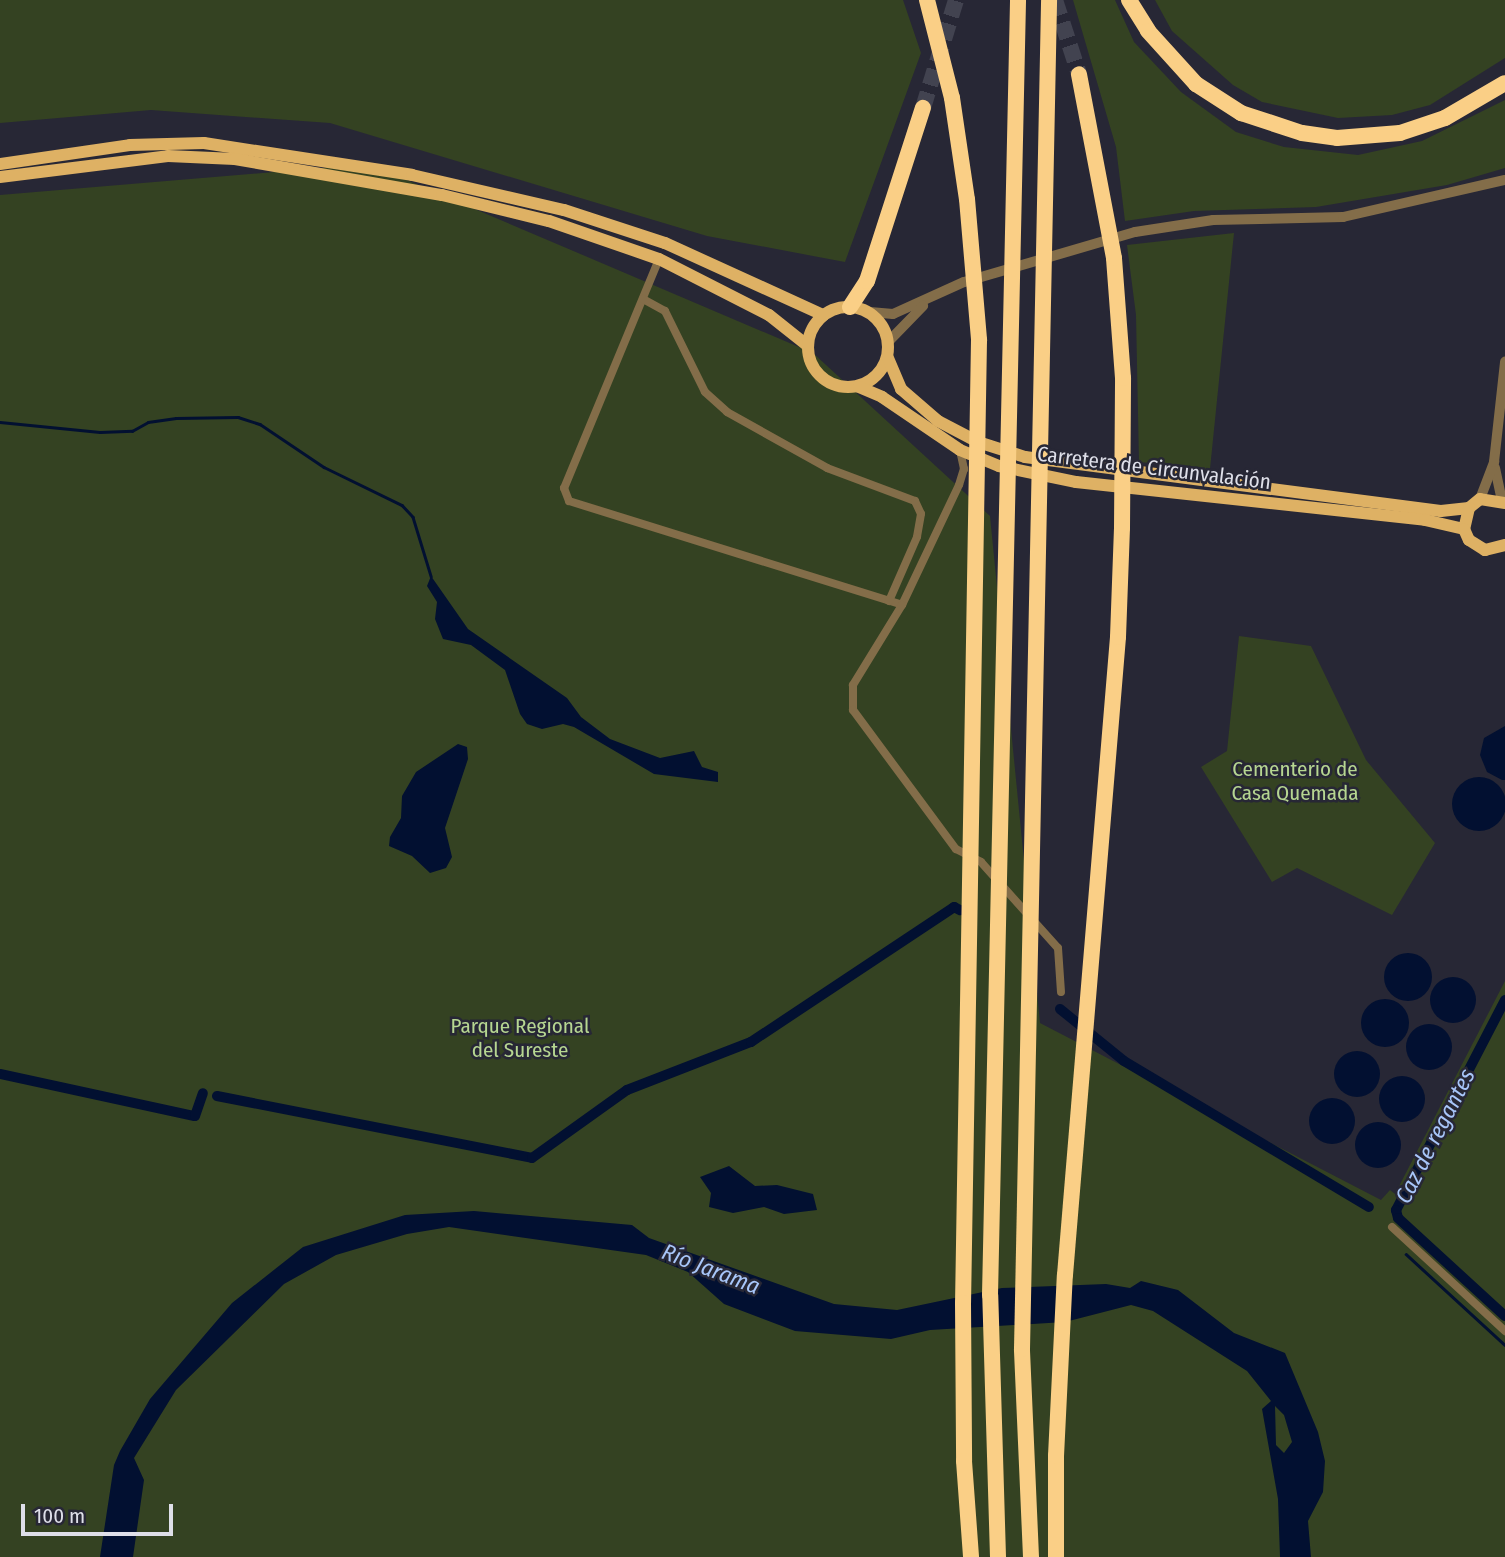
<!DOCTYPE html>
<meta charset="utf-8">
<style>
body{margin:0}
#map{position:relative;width:1505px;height:1557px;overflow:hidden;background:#272735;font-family:"Fira Sans Condensed",sans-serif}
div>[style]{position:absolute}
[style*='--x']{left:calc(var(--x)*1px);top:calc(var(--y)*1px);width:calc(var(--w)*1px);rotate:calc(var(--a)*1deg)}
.green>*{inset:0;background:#344222}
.water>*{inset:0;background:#021031}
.round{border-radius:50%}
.stream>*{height:2.5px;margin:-1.25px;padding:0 1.25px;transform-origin:1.25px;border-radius:1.25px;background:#021031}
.canal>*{height:10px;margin:-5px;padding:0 5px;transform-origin:5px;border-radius:5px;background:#021031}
.motorway-tunnel>*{height:16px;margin-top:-8px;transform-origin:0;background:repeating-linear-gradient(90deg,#424350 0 16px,transparent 0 24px)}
.minor>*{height:8px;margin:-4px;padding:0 4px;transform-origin:4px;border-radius:4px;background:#836d49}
.tertiary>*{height:10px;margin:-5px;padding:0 5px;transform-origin:5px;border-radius:5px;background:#836d49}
.primary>*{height:12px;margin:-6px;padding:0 6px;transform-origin:6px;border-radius:6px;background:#deb164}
.primary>.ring{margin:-6px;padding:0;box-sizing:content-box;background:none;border:12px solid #deb164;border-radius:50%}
.motorway>*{height:16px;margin:-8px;padding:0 8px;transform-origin:8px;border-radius:8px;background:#facf86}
span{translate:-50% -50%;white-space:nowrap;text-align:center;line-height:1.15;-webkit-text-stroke:5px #272735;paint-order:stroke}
.street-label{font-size:21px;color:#dedfe9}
.park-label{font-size:21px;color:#b6d691}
.water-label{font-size:23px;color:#a8c6f9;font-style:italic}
.scale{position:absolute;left:21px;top:1504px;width:152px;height:32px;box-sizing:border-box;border:4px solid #dedfe9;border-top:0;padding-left:9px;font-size:21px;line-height:24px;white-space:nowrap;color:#dedfe9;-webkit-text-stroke:5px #272735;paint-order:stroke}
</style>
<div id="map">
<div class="green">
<div style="clip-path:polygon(0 0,903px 0,921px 53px,845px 262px,707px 236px,330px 123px,151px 110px,0 123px)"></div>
<div style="clip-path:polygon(1073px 0,1115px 0,1134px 42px,1181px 92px,1236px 132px,1284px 147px,1358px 155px,1422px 141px,1505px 100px,1505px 168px,1447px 185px,1316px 207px,1194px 211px,1125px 221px,1116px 147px)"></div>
<div style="clip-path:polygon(1155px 0,1505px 0,1505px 58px,1430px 105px,1392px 115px,1338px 118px,1262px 102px,1233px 85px,1172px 31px)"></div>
<div style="clip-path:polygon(369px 164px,813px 353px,990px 516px,1040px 1023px,1381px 1200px,1390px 1190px,1395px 1194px,1505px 981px,1505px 1557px,0 1557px,0 195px)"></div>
<div style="clip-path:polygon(1234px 233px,1210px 469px,1139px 462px,1136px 315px,1127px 245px)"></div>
<div style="clip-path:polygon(1239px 636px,1311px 646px,1366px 760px,1435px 843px,1392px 915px,1297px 868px,1272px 882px,1201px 767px,1227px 751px)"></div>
</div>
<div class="water">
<div style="clip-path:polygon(431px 576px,468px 629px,567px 698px,581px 717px,610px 739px,660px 758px,694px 751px,702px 767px,718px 772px,718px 782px,654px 774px,574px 727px,563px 724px,542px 729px,527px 724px,520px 714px,505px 670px,471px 645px,443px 639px,435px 619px,437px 602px,427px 586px)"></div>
<div style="clip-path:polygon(1505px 726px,1505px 780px,1502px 780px,1487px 772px,1480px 755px,1484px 738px)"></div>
<div style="clip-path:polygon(458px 744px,467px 747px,468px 759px,445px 828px,452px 857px,446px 868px,430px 873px,412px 856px,389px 846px,390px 837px,401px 818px,402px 796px,416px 772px)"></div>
<div class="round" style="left:1452px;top:777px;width:54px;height:54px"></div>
<div class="round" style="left:1384px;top:953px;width:48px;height:48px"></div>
<div class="round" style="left:1430px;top:977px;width:46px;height:46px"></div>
<div class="round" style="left:1361px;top:999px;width:48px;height:48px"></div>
<div class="round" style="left:1406px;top:1024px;width:46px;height:46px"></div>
<div class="round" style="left:1334px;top:1051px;width:46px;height:46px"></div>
<div class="round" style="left:1379px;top:1076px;width:46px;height:46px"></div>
<div class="round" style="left:1309px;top:1098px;width:46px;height:46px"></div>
<div class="round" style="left:1355px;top:1122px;width:46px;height:46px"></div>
<div style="clip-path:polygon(729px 1166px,755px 1186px,777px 1185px,813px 1194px,817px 1210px,784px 1214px,764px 1207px,733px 1213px,709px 1207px,711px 1193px,700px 1177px)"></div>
<div style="clip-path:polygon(evenodd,474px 1211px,632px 1225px,649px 1238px,834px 1304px,897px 1310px,1002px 1288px,1106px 1284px,1130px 1288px,1141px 1281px,1178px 1290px,1234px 1333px,1285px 1353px,1318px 1432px,1325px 1461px,1323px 1492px,1308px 1521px,1311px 1557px,1280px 1557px,1278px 1499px,1262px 1409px,1271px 1401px,1247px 1371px,1153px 1311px,1131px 1305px,1065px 1322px,930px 1330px,891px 1339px,795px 1331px,724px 1304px,688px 1272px,646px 1255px,449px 1227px,407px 1234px,336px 1255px,284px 1284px,176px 1390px,134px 1458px,144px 1480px,133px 1557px,100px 1557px,114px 1465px,120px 1451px,150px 1399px,232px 1303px,303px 1247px,405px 1215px,474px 1211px,1275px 1406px,1284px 1415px,1292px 1442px,1284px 1453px,1276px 1445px,1275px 1406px)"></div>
</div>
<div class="stream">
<div style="--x:0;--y:422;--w:100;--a:5.7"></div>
<div style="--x:100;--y:432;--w:32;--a:-2"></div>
<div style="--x:132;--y:431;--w:18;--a:-29"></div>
<div style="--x:148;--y:422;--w:28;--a:-8"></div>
<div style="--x:176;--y:418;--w:62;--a:-0.9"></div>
<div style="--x:238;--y:417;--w:23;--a:18"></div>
<div style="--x:260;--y:424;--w:77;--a:33.9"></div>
<div style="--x:324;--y:467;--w:87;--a:26"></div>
<div style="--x:402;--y:505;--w:16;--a:47"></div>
<div style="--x:413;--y:517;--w:62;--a:73"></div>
<div style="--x:1406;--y:1254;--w:134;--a:42.6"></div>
</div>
<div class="canal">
<div style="--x:1505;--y:1000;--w:237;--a:117.4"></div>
<div style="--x:1396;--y:1210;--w:8;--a:76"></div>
<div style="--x:1398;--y:1218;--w:145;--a:42.5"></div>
<div style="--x:1060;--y:1009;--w:82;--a:39.1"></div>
<div style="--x:1124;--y:1061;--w:285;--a:30.8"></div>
<div style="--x:0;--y:1074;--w:199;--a:12.2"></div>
<div style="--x:195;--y:1116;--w:24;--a:-71"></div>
<div style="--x:217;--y:1096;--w:321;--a:11.1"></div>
<div style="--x:532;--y:1158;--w:117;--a:-35.6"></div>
<div style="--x:627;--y:1090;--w:133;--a:-21.2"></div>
<div style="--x:751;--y:1042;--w:244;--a:-33.6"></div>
<div style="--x:954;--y:907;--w:7;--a:27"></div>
</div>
<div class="motorway-tunnel">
<div style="--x:1055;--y:0;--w:78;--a:72"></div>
<div style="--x:923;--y:108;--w:113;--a:-73"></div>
</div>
<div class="minor">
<div style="--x:659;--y:259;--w:248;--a:112.5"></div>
<div style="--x:564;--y:488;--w:14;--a:69"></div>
<div style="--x:569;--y:501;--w:349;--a:17.3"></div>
<div style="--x:902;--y:605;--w:133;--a:-64.6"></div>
<div style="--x:959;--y:485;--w:17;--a:-73"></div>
<div style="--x:964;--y:469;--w:19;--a:-102"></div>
<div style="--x:643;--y:299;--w:25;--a:29"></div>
<div style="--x:665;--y:311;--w:90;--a:63.7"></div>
<div style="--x:705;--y:392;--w:30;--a:42"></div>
<div style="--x:727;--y:412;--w:115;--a:29.2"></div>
<div style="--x:827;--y:468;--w:94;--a:20.6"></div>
<div style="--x:915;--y:501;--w:14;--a:65"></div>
<div style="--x:921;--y:514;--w:23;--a:100"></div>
<div style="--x:917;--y:537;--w:70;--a:113.6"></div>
<div style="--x:902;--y:605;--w:94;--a:121.5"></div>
<div style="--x:853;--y:685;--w:25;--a:90"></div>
<div style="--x:853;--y:710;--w:173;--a:53.5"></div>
<div style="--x:956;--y:849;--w:28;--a:27"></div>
<div style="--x:981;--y:862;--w:115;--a:48.2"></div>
<div style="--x:1058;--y:948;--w:44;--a:86.1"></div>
<div style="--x:1392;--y:1227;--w:154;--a:42.6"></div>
</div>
<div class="tertiary">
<div style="--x:870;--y:312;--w:23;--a:5"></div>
<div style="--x:893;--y:314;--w:78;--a:-24.3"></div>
<div style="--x:964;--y:282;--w:178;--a:-16.3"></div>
<div style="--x:1135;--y:232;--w:79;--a:-8.7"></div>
<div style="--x:1213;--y:220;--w:130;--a:-1.3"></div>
<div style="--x:1343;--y:217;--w:166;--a:-12.9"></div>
<div style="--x:889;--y:341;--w:49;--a:-45.8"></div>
<div style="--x:1495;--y:468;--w:33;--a:78"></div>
<div style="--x:1480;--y:499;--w:40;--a:-69"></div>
<div style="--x:1494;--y:462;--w:101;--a:-83.7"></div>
</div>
<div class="primary">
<div style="--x:0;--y:164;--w:131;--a:-8.3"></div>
<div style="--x:130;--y:145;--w:74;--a:-1.5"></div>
<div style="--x:204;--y:143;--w:210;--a:8.7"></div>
<div style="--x:412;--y:175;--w:156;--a:13"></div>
<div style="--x:564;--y:210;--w:106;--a:18.1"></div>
<div style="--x:665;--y:243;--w:174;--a:24.5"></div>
<div style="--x:0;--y:177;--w:169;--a:-7.1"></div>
<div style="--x:168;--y:156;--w:67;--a:2.6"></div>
<div style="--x:235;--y:159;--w:210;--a:9.9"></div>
<div style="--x:442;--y:195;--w:110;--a:13.7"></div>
<div style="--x:549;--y:221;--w:116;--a:19.1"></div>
<div style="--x:659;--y:259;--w:123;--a:27"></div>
<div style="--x:769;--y:315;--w:50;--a:38.5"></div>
<div class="ring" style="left:808px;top:307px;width:68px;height:68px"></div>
<div style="--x:888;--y:358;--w:34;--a:67"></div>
<div style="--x:901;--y:389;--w:49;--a:40.9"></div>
<div style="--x:938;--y:421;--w:45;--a:27.7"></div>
<div style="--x:978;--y:442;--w:49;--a:17.7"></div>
<div style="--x:1025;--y:457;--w:419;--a:7.4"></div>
<div style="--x:1441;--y:511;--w:28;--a:-6"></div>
<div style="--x:859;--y:387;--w:25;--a:23"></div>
<div style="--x:882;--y:397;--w:94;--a:34.2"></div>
<div style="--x:960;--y:450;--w:42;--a:22.3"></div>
<div style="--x:999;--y:466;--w:79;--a:11.7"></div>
<div style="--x:1076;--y:482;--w:351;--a:6.2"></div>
<div style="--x:1425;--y:520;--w:40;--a:13"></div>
<div style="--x:1505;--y:503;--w:25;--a:-171"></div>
<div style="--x:1480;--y:499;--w:14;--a:141"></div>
<div style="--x:1469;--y:508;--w:22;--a:103"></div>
<div style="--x:1464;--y:529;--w:12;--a:66"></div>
<div style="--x:1469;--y:540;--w:19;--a:32"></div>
<div style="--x:1485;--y:550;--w:21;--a:-14"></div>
</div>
<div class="motorway">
<div style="--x:927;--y:0;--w:101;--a:75.7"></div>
<div style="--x:952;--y:98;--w:102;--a:81.6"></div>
<div style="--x:967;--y:199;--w:142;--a:85.1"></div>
<div style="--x:979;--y:340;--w:963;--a:90.95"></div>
<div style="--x:963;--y:1303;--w:158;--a:89.6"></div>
<div style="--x:964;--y:1461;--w:96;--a:85.8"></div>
<div style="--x:1129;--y:0;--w:36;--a:58"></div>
<div style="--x:1148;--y:31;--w:72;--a:47.8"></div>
<div style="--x:1196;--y:84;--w:54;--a:32.8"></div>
<div style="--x:1241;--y:113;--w:64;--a:18.2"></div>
<div style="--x:1302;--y:133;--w:35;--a:8"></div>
<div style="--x:1337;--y:138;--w:63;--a:-4.5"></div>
<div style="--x:1400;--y:133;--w:47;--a:-18.4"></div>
<div style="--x:1445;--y:118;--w:69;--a:-30.3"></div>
<div style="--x:850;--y:307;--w:31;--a:-57"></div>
<div style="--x:867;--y:281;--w:182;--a:-72.1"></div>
<div style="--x:998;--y:1557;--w:262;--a:-91.7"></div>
<div style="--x:990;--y:1295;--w:1295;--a:-88.76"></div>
<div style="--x:1031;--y:1557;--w:208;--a:-92.5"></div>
<div style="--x:1022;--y:1349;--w:1349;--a:-88.85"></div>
<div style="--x:1056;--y:1557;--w:101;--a:-90"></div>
<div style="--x:1056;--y:1456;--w:181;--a:-87.2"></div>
<div style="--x:1065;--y:1275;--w:640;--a:-85.25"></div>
<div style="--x:1118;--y:637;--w:109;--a:-87.9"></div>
<div style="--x:1122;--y:528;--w:150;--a:-89.6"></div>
<div style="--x:1123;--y:378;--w:120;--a:-94.3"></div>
<div style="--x:1114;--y:258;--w:187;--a:-100.8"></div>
</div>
<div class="street-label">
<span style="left:1154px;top:468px;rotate:7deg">Carretera de Circunvalación</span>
</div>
<div class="park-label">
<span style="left:1295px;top:781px">Cementerio de<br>Casa Quemada</span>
<span style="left:520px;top:1038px">Parque Regional<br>del Sureste</span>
</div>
<div class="water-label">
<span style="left:1435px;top:1136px;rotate:-63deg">Caz de regantes</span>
<span style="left:711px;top:1269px;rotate:21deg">Río Jarama</span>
</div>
<div class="scale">100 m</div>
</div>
